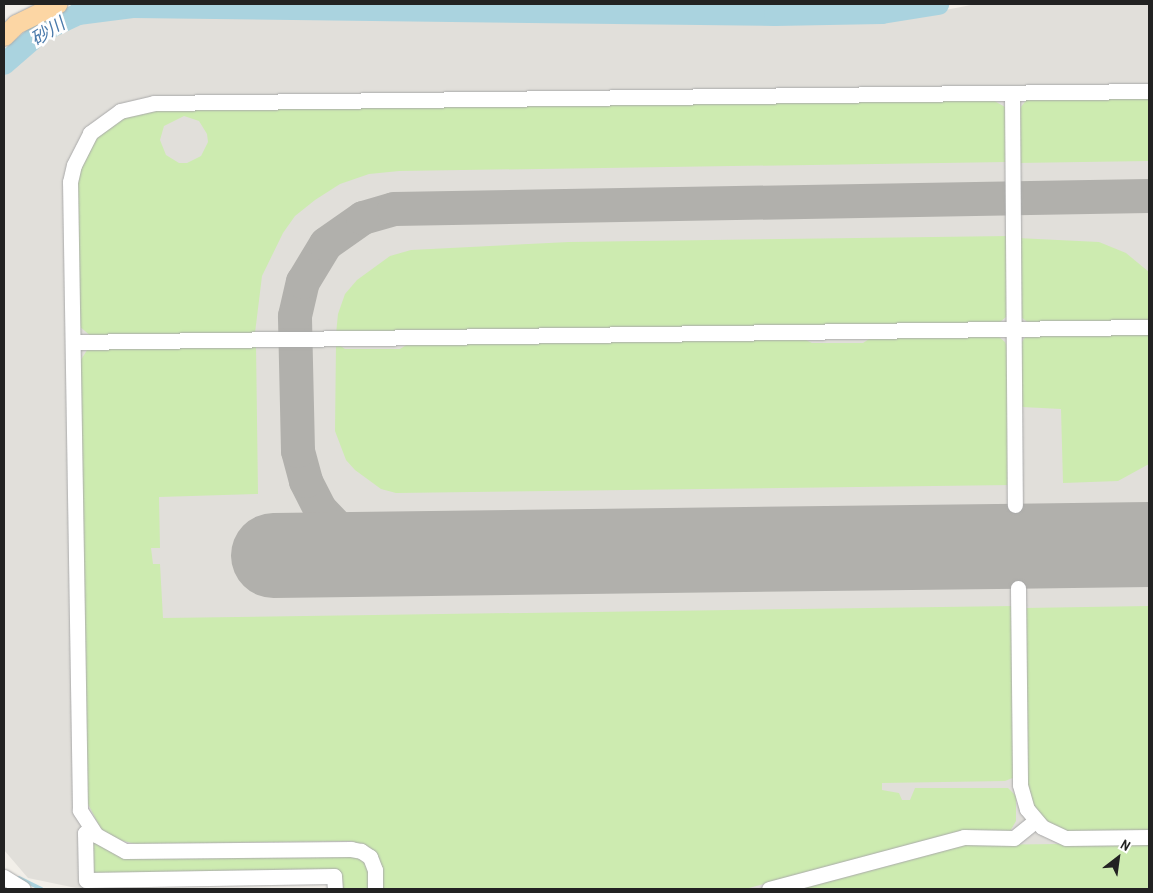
<!DOCTYPE html>
<html>
<head>
<meta charset="utf-8">
<style>
  body { margin:0 }
  #map { position:relative; width:1153px; height:893px; overflow:hidden; background:#f2efe9; font-family:"Archivo Narrow","Noto Sans JP",sans-serif }
  div>[style] { position:absolute }
  .airport>* { inset:0; background:#e1dfda }
  .grass>* { inset:0; background:#cdebb0 }
  .stream>* { height:4px; margin:-2px; padding:0 2px; transform-origin:2px; border-radius:2px; background:#aad3df }
  .river>* { height:22px; margin:-11px; padding:0 11px; transform-origin:11px; border-radius:11px; background:#aad3df }
  .taxiway>* { height:34px; margin:-17px; padding:0 17px; transform-origin:17px; border-radius:17px; background:#b1b0ac }
  .runway>* { height:85px; margin:-42.5px; padding:0 42.5px; transform-origin:42.5px; border-radius:42.5px; background:#b1b0ac }
  .roads { filter:drop-shadow(0 0 1px #a9a9a9) drop-shadow(0 0 1px #a9a9a9) }
  .minor>* { height:15px; margin:-7.5px; padding:0 7.5px; transform-origin:7.5px; border-radius:7.5px; background:#fff }
  .major>* { height:19px; margin:-9.5px; padding:0 9.5px; transform-origin:9.5px; border-radius:9.5px; background:#fcd6a4 }
  span { translate:-50% -50%; white-space:nowrap; text-align:center; line-height:1.15; -webkit-text-stroke:5px #fff; paint-order:stroke }
  .water-label { font-size:18px; color:#4a7aab; font-style:italic }
  .frame { position:absolute; inset:0; border:5px solid #222; pointer-events:none }
  .north { position:absolute; left:1093px; top:833px; width:50px; height:50px; -webkit-text-stroke:4px #fff; paint-order:stroke; rotate:30deg; font-size:14px; font-weight:700; line-height:20px; text-align:center; color:#222 }
  .north::after { content:''; display:block; margin:auto; width:18px; height:22px; background:#222; clip-path:polygon(50% 0,100% 100%,50% 72%,0 100%) }
</style>
</head>
<body>
<div id="map">
  <div class="airport">
    <i style="clip-path:polygon(976px 4px,1149px 4px,1149px 889px,333px 889px,332px 878px,81px 889px,28px 878px,4px 850px,4px 71px,13px 61px,53px 32px,84px 19px,113px 17px,366px 14px,880px 23px)"></i>
  </div>
  <div class="grass">
    <i style="clip-path:polygon(1149px 96px,1149px 161px,1016px 163px,1017px 112px,1028px 98px)"></i>
    <i style="clip-path:polygon(evenodd,991px 99px,1005px 107px,1007px 162px,399px 171px,369px 174px,340px 184px,315px 200px,295px 216px,283px 233px,262px 276px,255px 333px,92px 337px,79px 326px,75px 183px,87px 146px,119px 118px,153px 109px,991px 99px,184px 116px,199px 121px,207px 134px,208px 142px,201px 156px,187px 163px,179px 163px,166px 155px,160px 140px,164px 126px,184px 116px)"></i>
    <i style="clip-path:polygon(1009px 236px,1007px 316px,999px 323px,336px 334px,338px 314px,345px 294px,357px 280px,390px 256px,411px 250px,569px 242px)"></i>
    <i style="clip-path:polygon(1017px 238px,1099px 242px,1126px 253px,1149px 272px,1149px 323px,1030px 324px,1021px 317px)"></i>
    <i style="clip-path:polygon(1149px 331px,1149px 464px,1118px 481px,1063px 483px,1061px 409px,1022px 407px,1019px 347px,1027px 334px)"></i>
    <i style="clip-path:polygon(875px 335px,998px 336px,1005px 342px,1009px 351px,1011px 485px,396px 493px,381px 489px,355px 470px,346px 460px,335px 431px,336px 343px,345px 349px,400px 349px,411px 342px,802px 338px,812px 343px,863px 343px)"></i>
    <i style="clip-path:polygon(256px 344px,258px 494px,159px 497px,160px 548px,151px 548px,153px 564px,160px 564px,163px 618px,1013px 606px,1015px 777px,1005px 781px,882px 783px,882px 790px,899px 793px,902px 800px,910px 800px,915px 788px,1008px 788px,1016px 796px,1016px 821px,1009px 833px,960px 833px,745px 889px,381px 889px,364px 846px,351px 841px,136px 844px,115px 839px,101px 829px,86px 800px,79px 363px,89px 347px)"></i>
    <i style="clip-path:polygon(1149px 606px,1149px 832px,1075px 833px,1059px 829px,1044px 822px,1027px 795px,1024px 608px)"></i>
    <i style="clip-path:polygon(89px 834px,106px 848px,356px 855px,367px 864px,371px 889px,339px 889px,338px 873px,89px 876px)"></i>
    <i style="clip-path:polygon(1149px 843px,1149px 889px,789px 889px,958px 845px)"></i>
  </div>
  <div class="stream">
    <i style="left:220px;top:4px;width:4px;rotate:76deg"></i>
    <i style="left:19px;top:878px;width:25px;rotate:26deg"></i>
  </div>
  <div class="river">
    <i style="left:4px;top:64px;width:50px;rotate:-41deg"></i>
    <i style="left:42px;top:31px;width:40px;rotate:-25deg"></i>
    <i style="left:78px;top:14px;width:55px;rotate:-7.3deg"></i>
    <i style="left:133px;top:7px;width:642px;rotate:0.71deg"></i>
    <i style="left:775px;top:15px;width:107px;rotate:-1.1deg"></i>
    <i style="left:882px;top:13px;width:57px;rotate:-9.1deg"></i>
  </div>
  <div class="taxiway">
    <i style="left:1105px;top:545px;width:46px;rotate:-15.3deg"></i>
    <i style="left:379px;top:553px;width:45px;rotate:-149.5deg"></i>
    <i style="left:340px;top:530px;width:29px;rotate:-134deg"></i>
    <i style="left:320px;top:509px;width:31px;rotate:-117deg"></i>
    <i style="left:306px;top:481px;width:31px;rotate:-105deg"></i>
    <i style="left:298px;top:451px;width:135px;rotate:-91.3deg"></i>
    <i style="left:295px;top:316px;width:35px;rotate:-77deg"></i>
    <i style="left:303px;top:282px;width:44px;rotate:-58.8deg"></i>
    <i style="left:326px;top:244px;width:45px;rotate:-35.1deg"></i>
    <i style="left:363px;top:218px;width:32px;rotate:-16deg"></i>
    <i style="left:394px;top:209px;width:755px;rotate:-0.99deg"></i>
  </div>
  <div class="runway">
    <i style="left:273px;top:555px;width:876px;rotate:-0.72deg"></i>
  </div>
  <div class="roads">
    <div class="minor">
      <i style="left:1012px;top:93px;width:412px;rotate:89.6deg"></i>
      <i style="left:73px;top:342px;width:1076px;rotate:-0.8deg"></i>
      <i style="left:1018px;top:588px;width:197px;rotate:89.4deg"></i>
      <i style="left:1020px;top:785px;width:25px;rotate:74deg"></i>
      <i style="left:1027px;top:809px;width:23px;rotate:50deg"></i>
      <i style="left:1042px;top:827px;width:26px;rotate:25deg"></i>
      <i style="left:1066px;top:838px;width:83px;rotate:-0.7deg"></i>
      <i style="left:90px;top:828px;width:7px;rotate:135deg"></i>
      <i style="left:85px;top:833px;width:47px;rotate:88.8deg"></i>
      <i style="left:86px;top:880px;width:248px;rotate:-0.9deg"></i>
      <i style="left:334px;top:876px;width:13px;rotate:86deg"></i>
      <i style="left:4px;top:877px;width:22px;rotate:32deg"></i>
      <i style="left:375px;top:889px;width:19px;rotate:-90deg"></i>
      <i style="left:375px;top:870px;width:14px;rotate:-111deg"></i>
      <i style="left:370px;top:857px;width:11px;rotate:-146deg"></i>
      <i style="left:361px;top:851px;width:10px;rotate:-169deg"></i>
      <i style="left:351px;top:849px;width:226px;rotate:179.5deg"></i>
      <i style="left:125px;top:851px;width:33px;rotate:-151deg"></i>
      <i style="left:96px;top:835px;width:30px;rotate:-123deg"></i>
      <i style="left:80px;top:810px;width:628px;rotate:-90.91deg"></i>
      <i style="left:70px;top:182px;width:17px;rotate:-77deg"></i>
      <i style="left:74px;top:165px;width:36px;rotate:-63deg"></i>
      <i style="left:90px;top:133px;width:37px;rotate:-36deg"></i>
      <i style="left:120px;top:111px;width:35px;rotate:-13deg"></i>
      <i style="left:154px;top:103px;width:995px;rotate:-0.69deg"></i>
      <i style="left:769px;top:889px;width:202px;rotate:-14.9deg"></i>
      <i style="left:964px;top:837px;width:50px;rotate:1.1deg"></i>
      <i style="left:1014px;top:838px;width:27px;rotate:-39deg"></i>
    </div>
    <div class="major">
      <i style="left:4px;top:36px;width:17px;rotate:-45deg"></i>
      <i style="left:16px;top:24px;width:46px;rotate:-26deg"></i>
    </div>
  </div>
  <div class="water-label">
    <span style="left:48px;top:32px;rotate:-32deg">砂川</span>
  </div>
  <div class="frame"></div>
  <div class="north">N</div>
</div>
</body>
</html>
